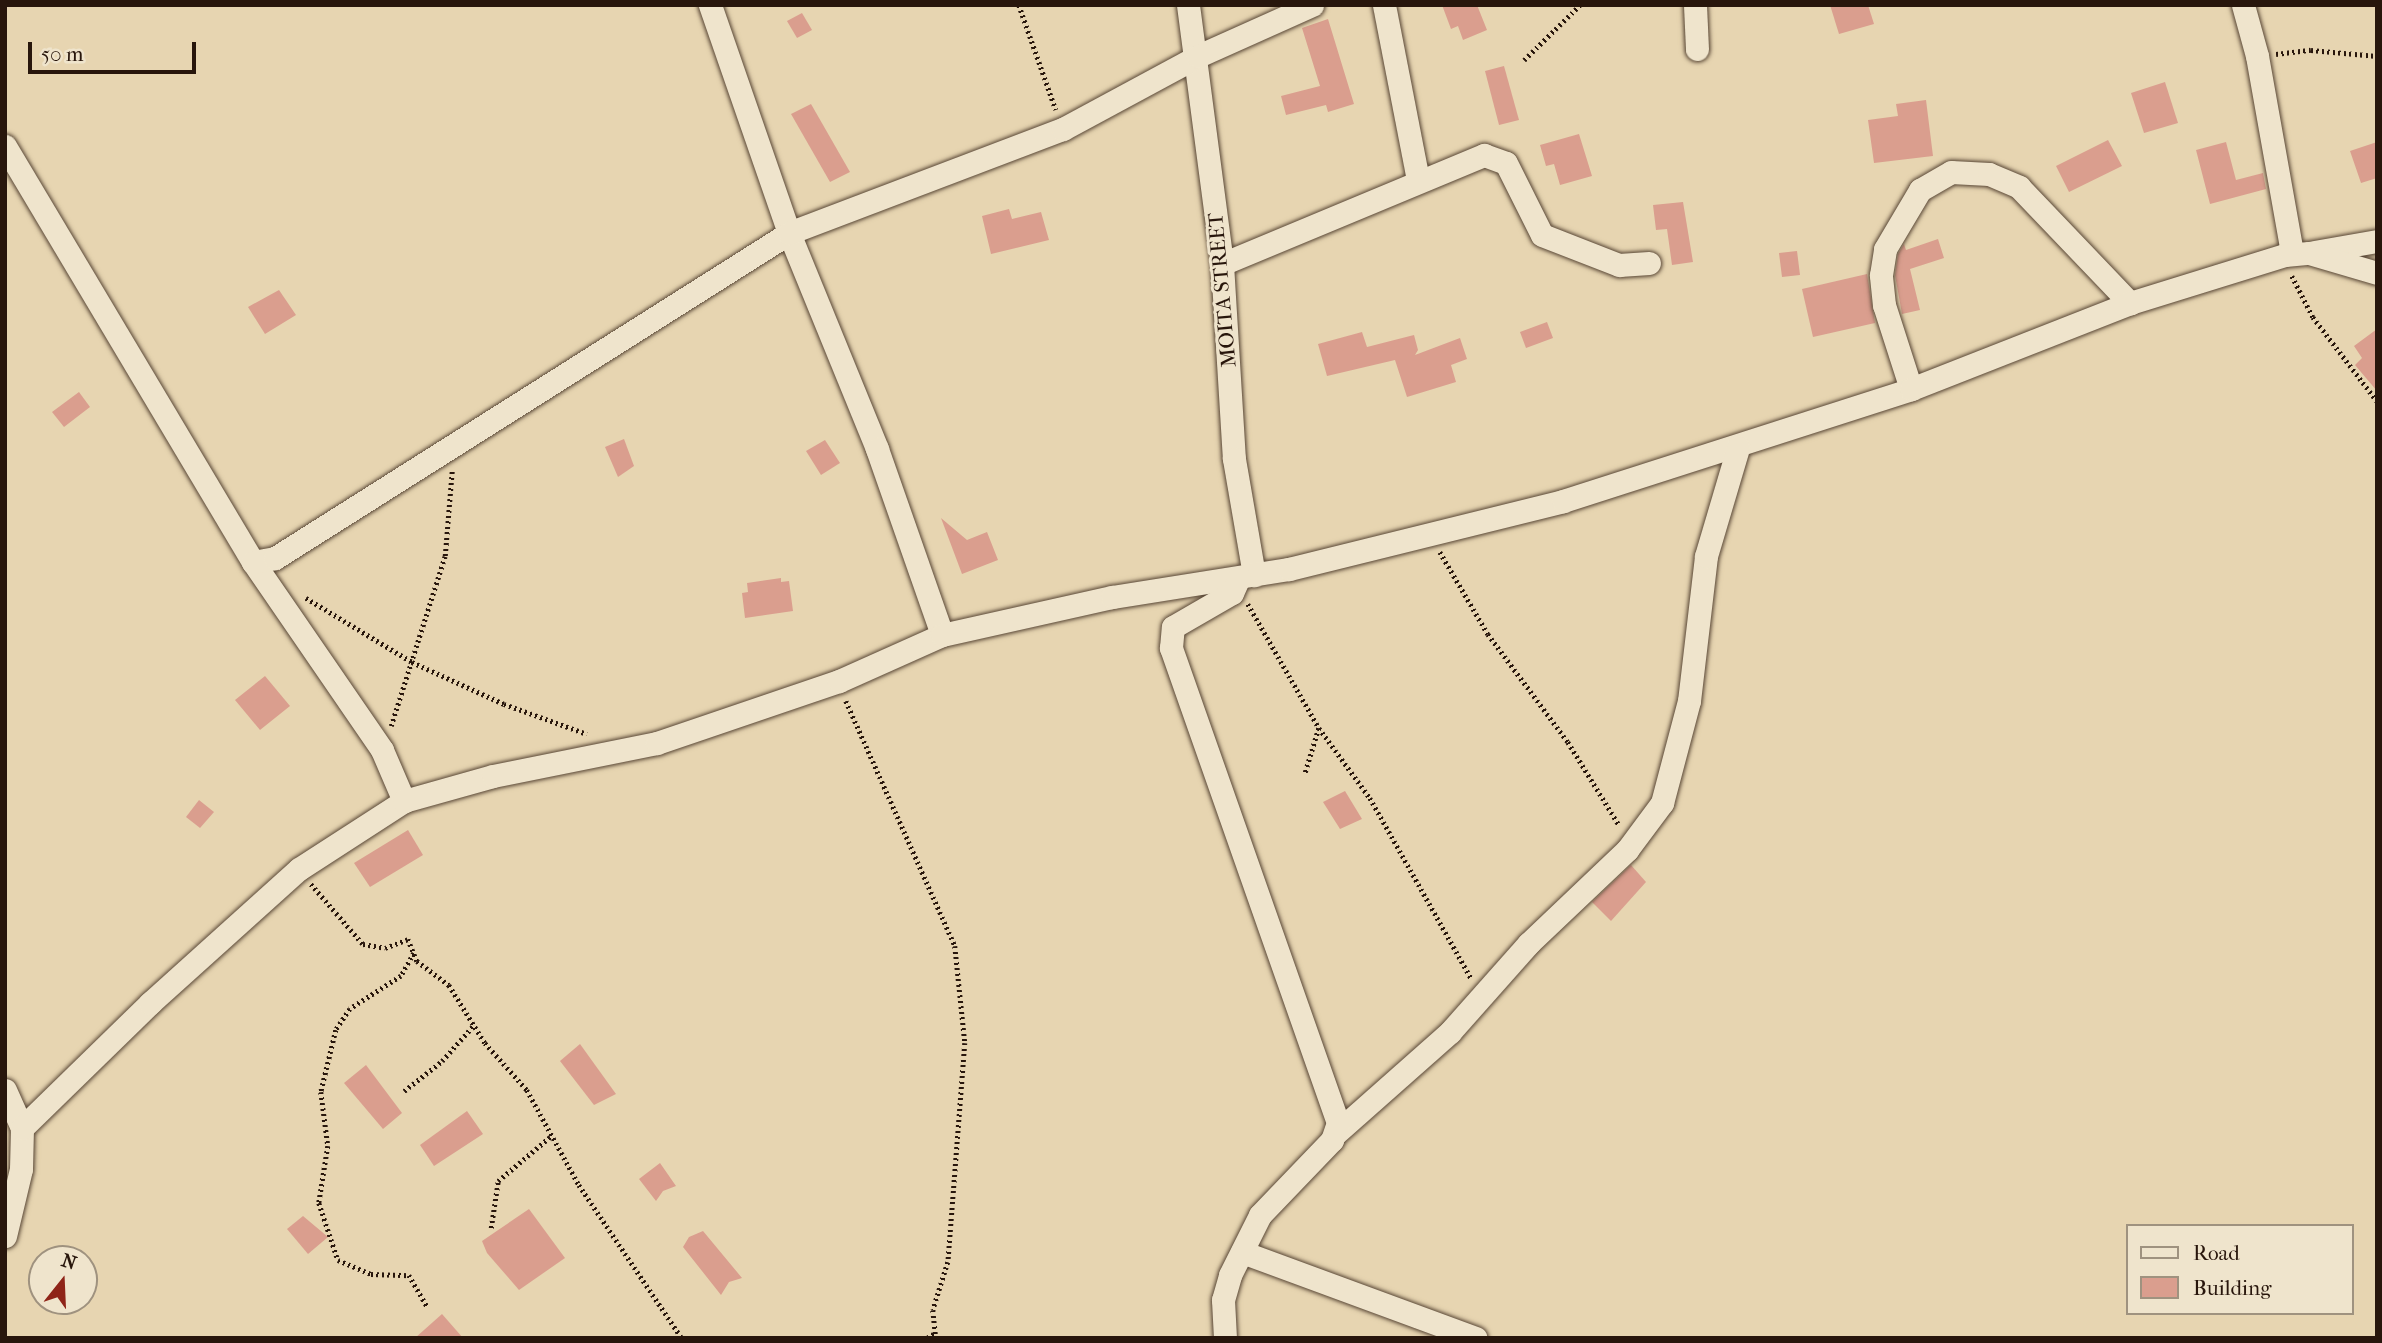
<!DOCTYPE html>
<html>
<head>
<meta charset="utf-8">
<style>
  body { margin:0 }
  #map { position:relative; width:2382px; height:1343px; overflow:hidden; background:#e7d5b1; font-family:"IM FELL French Canon",serif }
  div>[style] { position:absolute }
  .building>* { inset:0; background:#da9e8e }
  .path>* { height:4.5px; margin-top:-2.25px; transform-origin:0; background:repeating-linear-gradient(90deg,#28160c 0 2px,transparent 0 5.5px) }
  .roads { filter:drop-shadow(0 0 2px #584635) drop-shadow(0 0 2px #584635) }
  .street>* { height:23px; margin:-11.5px; padding:0 11.5px; transform-origin:11.5px; border-radius:11.5px; background:#efe4cc }
  span { translate:-50% -50%; white-space:nowrap; text-align:center; line-height:1.15; -webkit-text-stroke:6px #efe4cc; paint-order:stroke }
  .street-label { font-size:21px; color:#28160c }
  .frame { position:absolute; inset:0; border:7px solid #28160c; pointer-events:none }
  .legend { position:absolute; left:2126px; top:1224px; width:228px; height:91px; box-sizing:border-box; background:#efe4cc; border:2px solid #9f927f; margin:0; padding:9px 12px; list-style:none; font-size:21px; color:#28160c }
  .legend li { display:flex; align-items:center; gap:14px; height:35px }
  .legend b { width:35px; border:2px solid #9f927f }
  .north { position:absolute; left:28px; top:1245px; width:70px; height:70px; box-sizing:border-box; background:#efe4cc; border:2px solid #9f927f; border-radius:50%; rotate:18deg; font-size:19px; font-weight:700; line-height:28px; text-align:center; color:#28160c }
  .north::after { content:''; display:block; margin:auto; width:24px; height:32px; background:#8f2418; clip-path:polygon(50% 0,100% 100%,50% 72%,0 100%) }
  .scale { position:absolute; left:28px; top:42px; width:168px; height:32px; box-sizing:border-box; border:4px solid #28160c; border-top:0; padding-left:9px; font-size:21px; line-height:24px; white-space:nowrap; color:#28160c; -webkit-text-stroke:5px #efe4cc; paint-order:stroke }
</style>
</head>
<body>
<div id="map">
  <div class="building">
    <i style="clip-path:polygon(1442px 5px,1477px 5px,1487px 30px,1463px 40px,1458px 26px,1451px 29px)"></i>
    <i style="clip-path:polygon(1830px 5px,1868px 5px,1874px 24px,1839px 34px)"></i>
    <i style="clip-path:polygon(802px 13px,812px 30px,797px 38px,787px 21px)"></i>
    <i style="clip-path:polygon(1328px 19px,1354px 104px,1328px 112px,1326px 105px,1286px 115px,1281px 96px,1320px 86px,1302px 28px)"></i>
    <i style="clip-path:polygon(1504px 66px,1519px 120px,1499px 125px,1485px 71px)"></i>
    <i style="clip-path:polygon(2165px 82px,2178px 123px,2144px 133px,2131px 93px)"></i>
    <i style="clip-path:polygon(1926px 100px,1933px 156px,1874px 163px,1868px 120px,1898px 116px,1896px 104px)"></i>
    <i style="clip-path:polygon(811px 104px,850px 172px,830px 182px,791px 114px)"></i>
    <i style="clip-path:polygon(1579px 134px,1592px 176px,1560px 185px,1554px 164px,1546px 166px,1540px 145px)"></i>
    <i style="clip-path:polygon(2108px 140px,2122px 166px,2069px 192px,2056px 166px)"></i>
    <i style="clip-path:polygon(2226px 142px,2236px 180px,2263px 173px,2266px 189px,2210px 204px,2196px 150px)"></i>
    <i style="clip-path:polygon(2377px 142px,2377px 178px,2361px 183px,2350px 151px)"></i>
    <i style="clip-path:polygon(1683px 202px,1693px 262px,1672px 265px,1667px 229px,1656px 230px,1653px 205px)"></i>
    <i style="clip-path:polygon(1009px 209px,1012px 219px,1041px 212px,1049px 240px,991px 254px,982px 216px)"></i>
    <i style="clip-path:polygon(1938px 239px,1944px 258px,1910px 269px,1920px 310px,1902px 314px,1895px 275px,1898px 254px,1904px 244px,1906px 250px)"></i>
    <i style="clip-path:polygon(1797px 251px,1800px 275px,1782px 277px,1779px 253px)"></i>
    <i style="clip-path:polygon(1867px 274px,1875px 323px,1813px 337px,1802px 289px)"></i>
    <i style="clip-path:polygon(279px 290px,296px 315px,265px 334px,248px 307px)"></i>
    <i style="clip-path:polygon(1547px 322px,1553px 338px,1526px 348px,1520px 332px)"></i>
    <i style="clip-path:polygon(2377px 329px,2377px 391px,2355px 365px,2362px 358px,2354px 346px)"></i>
    <i style="clip-path:polygon(1362px 332px,1367px 347px,1414px 335px,1418px 350px,1415px 355px,1460px 338px,1467px 359px,1451px 365px,1456px 382px,1407px 397px,1395px 360px,1327px 376px,1318px 344px)"></i>
    <i style="clip-path:polygon(79px 392px,90px 407px,64px 427px,52px 412px)"></i>
    <i style="clip-path:polygon(624px 439px,634px 466px,618px 477px,605px 447px)"></i>
    <i style="clip-path:polygon(825px 440px,840px 463px,821px 475px,806px 451px)"></i>
    <i style="clip-path:polygon(941px 518px,967px 540px,987px 532px,998px 560px,962px 574px)"></i>
    <i style="clip-path:polygon(781px 578px,781px 582px,789px 581px,793px 611px,745px 618px,742px 593px,748px 592px,747px 583px)"></i>
    <i style="clip-path:polygon(265px 676px,290px 706px,260px 730px,235px 700px)"></i>
    <i style="clip-path:polygon(1345px 791px,1362px 819px,1340px 829px,1323px 802px)"></i>
    <i style="clip-path:polygon(199px 800px,214px 812px,200px 828px,186px 817px)"></i>
    <i style="clip-path:polygon(408px 830px,423px 855px,370px 887px,354px 863px)"></i>
    <i style="clip-path:polygon(1631px 865px,1646px 882px,1611px 921px,1592px 902px)"></i>
    <i style="clip-path:polygon(580px 1044px,616px 1094px,594px 1105px,560px 1061px)"></i>
    <i style="clip-path:polygon(366px 1065px,402px 1113px,383px 1129px,344px 1083px)"></i>
    <i style="clip-path:polygon(467px 1111px,483px 1134px,434px 1166px,420px 1145px)"></i>
    <i style="clip-path:polygon(660px 1163px,676px 1186px,663px 1191px,656px 1201px,639px 1179px)"></i>
    <i style="clip-path:polygon(529px 1209px,565px 1258px,519px 1290px,487px 1253px,482px 1241px)"></i>
    <i style="clip-path:polygon(303px 1216px,328px 1237px,308px 1254px,287px 1229px)"></i>
    <i style="clip-path:polygon(703px 1231px,742px 1278px,729px 1282px,721px 1295px,683px 1247px,689px 1237px)"></i>
    <i style="clip-path:polygon(442px 1314px,463px 1338px,415px 1338px)"></i>
  </div>
  <div class="path">
    <i style="left:1019px;top:5px;width:111px;rotate:70.6deg"></i>
    <i style="left:2276px;top:54px;width:35px;rotate:-7deg"></i>
    <i style="left:2311px;top:50px;width:66px;rotate:5.2deg"></i>
    <i style="left:1524px;top:60px;width:78px;rotate:-44.5deg"></i>
    <i style="left:2292px;top:276px;width:46px;rotate:62.9deg"></i>
    <i style="left:2313px;top:317px;width:106px;rotate:52.7deg"></i>
    <i style="left:1440px;top:552px;width:95px;rotate:59.7deg"></i>
    <i style="left:1488px;top:634px;width:134px;rotate:53.5deg"></i>
    <i style="left:1568px;top:742px;width:97px;rotate:58.4deg"></i>
    <i style="left:306px;top:598px;width:124px;rotate:31.1deg"></i>
    <i style="left:412px;top:662px;width:101px;rotate:24.5deg"></i>
    <i style="left:504px;top:704px;width:88px;rotate:19.9deg"></i>
    <i style="left:1248px;top:604px;width:143px;rotate:60.2deg"></i>
    <i style="left:1319px;top:728px;width:48px;rotate:106.9deg"></i>
    <i style="left:846px;top:701px;width:268px;rotate:66deg"></i>
    <i style="left:955px;top:946px;width:98px;rotate:84.1deg"></i>
    <i style="left:965px;top:1043px;width:220px;rotate:94.4deg"></i>
    <i style="left:948px;top:1262px;width:50px;rotate:107.4deg"></i>
    <i style="left:933px;top:1310px;width:28px;rotate:84deg"></i>
    <i style="left:391px;top:726px;width:178px;rotate:-72.4deg"></i>
    <i style="left:445px;top:556px;width:85px;rotate:-85.3deg"></i>
    <i style="left:1319px;top:728px;width:87px;rotate:53.9deg"></i>
    <i style="left:1370px;top:798px;width:206px;rotate:60.7deg"></i>
    <i style="left:311px;top:884px;width:79px;rotate:49.1deg"></i>
    <i style="left:363px;top:944px;width:22px;rotate:10deg"></i>
    <i style="left:385px;top:948px;width:25px;rotate:-21deg"></i>
    <i style="left:408px;top:939px;width:24px;rotate:68deg"></i>
    <i style="left:417px;top:961px;width:40px;rotate:37deg"></i>
    <i style="left:449px;top:985px;width:68px;rotate:58.2deg"></i>
    <i style="left:485px;top:1043px;width:63px;rotate:48.2deg"></i>
    <i style="left:527px;top:1090px;width:108px;rotate:61.3deg"></i>
    <i style="left:579px;top:1185px;width:184px;rotate:56.1deg"></i>
    <i style="left:414px;top:953px;width:26px;rotate:119deg"></i>
    <i style="left:401px;top:976px;width:61px;rotate:147.1deg"></i>
    <i style="left:350px;top:1009px;width:25px;rotate:124deg"></i>
    <i style="left:336px;top:1030px;width:64px;rotate:103.6deg"></i>
    <i style="left:321px;top:1092px;width:54px;rotate:82.6deg"></i>
    <i style="left:328px;top:1146px;width:58px;rotate:99deg"></i>
    <i style="left:319px;top:1203px;width:60px;rotate:71.6deg"></i>
    <i style="left:338px;top:1260px;width:36px;rotate:23deg"></i>
    <i style="left:371px;top:1274px;width:38px;rotate:2deg"></i>
    <i style="left:409px;top:1275px;width:38px;rotate:60deg"></i>
    <i style="left:404px;top:1091px;width:48px;rotate:-38.3deg"></i>
    <i style="left:442px;top:1061px;width:48px;rotate:-48.4deg"></i>
    <i style="left:491px;top:1228px;width:48px;rotate:-81.5deg"></i>
    <i style="left:498px;top:1181px;width:70px;rotate:-40.3deg"></i>
    <i style="left:927px;top:1338px;width:9px;rotate:-32deg"></i>
  </div>
  <div class="roads">
    <div class="street">
      <i style="left:710px;top:5px;width:241px;rotate:70.9deg"></i>
      <i style="left:789px;top:233px;width:233px;rotate:67.8deg"></i>
      <i style="left:877px;top:449px;width:197px;rotate:70.7deg"></i>
      <i style="left:1188px;top:5px;width:261px;rotate:82.5deg"></i>
      <i style="left:1222px;top:264px;width:195px;rotate:86.5deg"></i>
      <i style="left:1234px;top:459px;width:118px;rotate:80.2deg"></i>
      <i style="left:1384px;top:5px;width:178px;rotate:79deg"></i>
      <i style="left:1695px;top:5px;width:44px;rotate:87.4deg"></i>
      <i style="left:2243px;top:5px;width:53px;rotate:74.6deg"></i>
      <i style="left:2257px;top:56px;width:200px;rotate:79.9deg"></i>
      <i style="left:5px;top:146px;width:484px;rotate:59.2deg"></i>
      <i style="left:253px;top:562px;width:228px;rotate:55.5deg"></i>
      <i style="left:382px;top:750px;width:56px;rotate:66.7deg"></i>
      <i style="left:2314px;top:252px;width:64px;rotate:-9.9deg"></i>
      <i style="left:1222px;top:264px;width:284px;rotate:-22.6deg"></i>
      <i style="left:1484px;top:155px;width:23px;rotate:20deg"></i>
      <i style="left:1506px;top:163px;width:80px;rotate:63.4deg"></i>
      <i style="left:1542px;top:235px;width:83px;rotate:21.3deg"></i>
      <i style="left:1619px;top:265px;width:30px;rotate:-4deg"></i>
      <i style="left:1911px;top:389px;width:88px;rotate:-107.8deg"></i>
      <i style="left:1884px;top:305px;width:30px;rotate:-96deg"></i>
      <i style="left:1881px;top:275px;width:26px;rotate:-81deg"></i>
      <i style="left:1885px;top:249px;width:69px;rotate:-59.3deg"></i>
      <i style="left:1920px;top:190px;width:36px;rotate:-30deg"></i>
      <i style="left:1951px;top:172px;width:38px;rotate:3deg"></i>
      <i style="left:1989px;top:174px;width:33px;rotate:23deg"></i>
      <i style="left:2019px;top:187px;width:161px;rotate:46.3deg"></i>
      <i style="left:253px;top:562px;width:22px;rotate:-10deg"></i>
      <i style="left:275px;top:558px;width:608px;rotate:-32.3deg"></i>
      <i style="left:789px;top:233px;width:293px;rotate:-20.8deg"></i>
      <i style="left:1063px;top:129px;width:153px;rotate:-28.4deg"></i>
      <i style="left:1198px;top:56px;width:125px;rotate:-24.1deg"></i>
      <i style="left:5px;top:1090px;width:42px;rotate:65.9deg"></i>
      <i style="left:22px;top:1128px;width:41px;rotate:91.4deg"></i>
      <i style="left:21px;top:1169px;width:69px;rotate:103.4deg"></i>
      <i style="left:22px;top:1128px;width:179px;rotate:-44.3deg"></i>
      <i style="left:150px;top:1003px;width:200px;rotate:-42deg"></i>
      <i style="left:299px;top:869px;width:125px;rotate:-32.9deg"></i>
      <i style="left:404px;top:801px;width:92px;rotate:-15.7deg"></i>
      <i style="left:493px;top:776px;width:167px;rotate:-11.4deg"></i>
      <i style="left:657px;top:743px;width:192px;rotate:-18.8deg"></i>
      <i style="left:839px;top:681px;width:113px;rotate:-24.1deg"></i>
      <i style="left:942px;top:635px;width:174px;rotate:-12.6deg"></i>
      <i style="left:1112px;top:597px;width:179px;rotate:-9deg"></i>
      <i style="left:1289px;top:569px;width:282px;rotate:-13.9deg"></i>
      <i style="left:1563px;top:501px;width:366px;rotate:-17.8deg"></i>
      <i style="left:1911px;top:389px;width:235px;rotate:-21.4deg"></i>
      <i style="left:2130px;top:303px;width:162px;rotate:-17.2deg"></i>
      <i style="left:2285px;top:255px;width:24px;rotate:-5deg"></i>
      <i style="left:2309px;top:253px;width:71px;rotate:16.4deg"></i>
      <i style="left:1336px;top:1133px;width:152px;rotate:-41.5deg"></i>
      <i style="left:1450px;top:1032px;width:118px;rotate:-48.4deg"></i>
      <i style="left:1528px;top:944px;width:137px;rotate:-43.5deg"></i>
      <i style="left:1627px;top:850px;width:59px;rotate:-53.3deg"></i>
      <i style="left:1662px;top:803px;width:106px;rotate:-75.2deg"></i>
      <i style="left:1689px;top:701px;width:146px;rotate:-83.3deg"></i>
      <i style="left:1706px;top:556px;width:113px;rotate:-73.5deg"></i>
      <i style="left:1242px;top:1252px;width:249px;rotate:20.2deg"></i>
      <i style="left:1225px;top:1338px;width:38px;rotate:-93deg"></i>
      <i style="left:1223px;top:1300px;width:26px;rotate:-74deg"></i>
      <i style="left:1230px;top:1275px;width:67px;rotate:-63.4deg"></i>
      <i style="left:1260px;top:1215px;width:104px;rotate:-46.2deg"></i>
      <i style="left:1332px;top:1140px;width:18px;rotate:-71deg"></i>
      <i style="left:1338px;top:1123px;width:504px;rotate:-109.37deg"></i>
      <i style="left:1171px;top:648px;width:21px;rotate:-85deg"></i>
      <i style="left:1173px;top:627px;width:68px;rotate:-30deg"></i>
      <i style="left:1232px;top:593px;width:17px;rotate:-66deg"></i>
    </div>
  </div>
  <div class="street-label">
    <span style="left:1222px;top:290px;rotate:-95deg">MOITA STREET</span>
  </div>
  <div class="frame"></div>
  <ul class="legend">
  <li><b style="height:9px;background:#efe4cc"></b>Road</li>
  <li><b style="height:19px;background:#da9e8e"></b>Building</li>
  </ul>
  <div class="north">N</div>
  <div class="scale">50 m</div>
</div>
</body>
</html>
